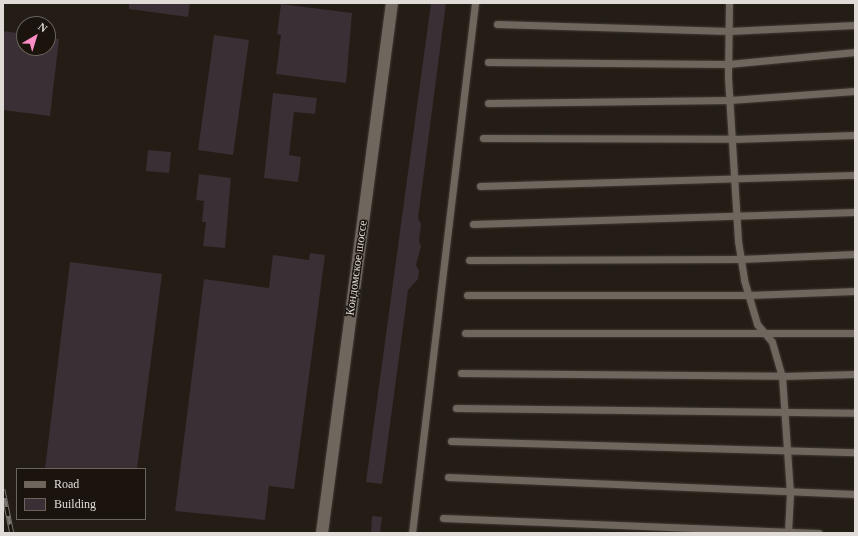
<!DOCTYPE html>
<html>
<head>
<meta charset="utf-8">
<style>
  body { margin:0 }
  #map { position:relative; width:858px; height:536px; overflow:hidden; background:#241d16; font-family:Georgia,serif }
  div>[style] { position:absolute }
  .building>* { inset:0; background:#392f34 }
  .roads { filter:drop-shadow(0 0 1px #403a36) drop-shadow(0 0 1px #403a36) }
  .service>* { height:7px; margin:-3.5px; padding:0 3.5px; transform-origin:3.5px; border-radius:3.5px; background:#6f665e }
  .tertiary>* { height:12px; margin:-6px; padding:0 6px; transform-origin:6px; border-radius:6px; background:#6f665e }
  .rail>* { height:4.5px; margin-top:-2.25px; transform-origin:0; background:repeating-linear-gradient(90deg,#1a140d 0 9px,#7b756f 0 18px); box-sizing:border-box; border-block:1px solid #7b756f }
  span { translate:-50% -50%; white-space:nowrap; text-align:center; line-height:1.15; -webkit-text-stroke:3px #1a140d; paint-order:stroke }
  .street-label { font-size:12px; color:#e0dbd6 }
  .frame { position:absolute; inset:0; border:4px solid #e0dbd6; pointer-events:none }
  .legend { position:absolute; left:16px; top:468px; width:130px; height:52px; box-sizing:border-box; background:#1a140d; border:1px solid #69645d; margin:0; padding:5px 7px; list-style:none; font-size:12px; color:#e0dbd6 }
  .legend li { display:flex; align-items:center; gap:8px; height:20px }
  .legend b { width:20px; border:1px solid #69645d }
  .north { position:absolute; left:16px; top:16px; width:40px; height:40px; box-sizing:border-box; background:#1a140d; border:1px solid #69645d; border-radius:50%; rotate:38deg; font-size:11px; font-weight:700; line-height:16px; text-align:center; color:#e0dbd6 }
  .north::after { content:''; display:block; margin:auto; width:14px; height:18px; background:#fb8fc5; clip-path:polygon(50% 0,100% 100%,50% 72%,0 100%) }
</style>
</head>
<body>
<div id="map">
  <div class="building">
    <i style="clip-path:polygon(129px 3px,190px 3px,188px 17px,129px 9px)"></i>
    <i style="clip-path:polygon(431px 3px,446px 3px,418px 218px,421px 224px,419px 241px,421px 246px,416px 265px,419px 271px,418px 279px,408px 290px,382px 484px,366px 482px)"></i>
    <i style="clip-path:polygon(281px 4px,352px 13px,346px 83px,276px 74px,281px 35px,277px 34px)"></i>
    <i style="clip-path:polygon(3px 31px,24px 34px,24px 48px,48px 48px,48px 37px,59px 39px,50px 116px,3px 110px)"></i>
    <i style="clip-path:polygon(214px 35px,249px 40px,233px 155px,198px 150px)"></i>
    <i style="clip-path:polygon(273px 93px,317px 98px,315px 114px,294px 112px,289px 155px,301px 157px,298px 182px,264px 178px)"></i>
    <i style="clip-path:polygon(148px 150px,171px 152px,169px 173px,146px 171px)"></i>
    <i style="clip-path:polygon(199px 174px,231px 178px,225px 248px,203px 246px,206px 222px,202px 222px,204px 201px,196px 200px)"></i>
    <i style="clip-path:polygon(310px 253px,325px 255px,294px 489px,269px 486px,265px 520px,175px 511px,204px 279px,269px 288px,273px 255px,309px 260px)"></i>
    <i style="clip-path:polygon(70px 262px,162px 274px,137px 469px,45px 469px)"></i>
    <i style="clip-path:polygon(372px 516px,382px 517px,380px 533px,371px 533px)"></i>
  </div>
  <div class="roads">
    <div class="service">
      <i style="left:729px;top:3px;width:74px;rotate:90.8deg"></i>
      <i style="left:728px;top:77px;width:164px;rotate:86.5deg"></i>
      <i style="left:738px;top:241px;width:39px;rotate:81deg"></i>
      <i style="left:744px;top:280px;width:46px;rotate:73.5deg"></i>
      <i style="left:757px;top:324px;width:23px;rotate:50deg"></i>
      <i style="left:772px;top:342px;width:35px;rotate:74deg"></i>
      <i style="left:782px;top:376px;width:117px;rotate:86.1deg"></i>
      <i style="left:790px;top:493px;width:40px;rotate:92.9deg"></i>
      <i style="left:497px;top:24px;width:232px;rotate:1.7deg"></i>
      <i style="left:729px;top:31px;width:126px;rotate:-2.7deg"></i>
      <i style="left:488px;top:62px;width:240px;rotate:0.5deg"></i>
      <i style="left:728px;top:64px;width:128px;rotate:-5.4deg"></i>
      <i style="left:488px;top:103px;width:242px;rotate:-0.7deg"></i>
      <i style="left:730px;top:100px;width:125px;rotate:-4.1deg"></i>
      <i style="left:483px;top:138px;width:250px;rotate:0.2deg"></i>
      <i style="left:733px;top:139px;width:122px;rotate:-1.9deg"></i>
      <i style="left:480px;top:186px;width:375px;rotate:-1.7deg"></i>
      <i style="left:473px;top:224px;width:382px;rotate:-1.8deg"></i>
      <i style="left:469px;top:260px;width:272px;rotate:-0.2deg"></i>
      <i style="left:741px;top:259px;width:114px;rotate:-2.5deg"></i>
      <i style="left:467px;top:295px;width:282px"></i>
      <i style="left:749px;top:295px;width:106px;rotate:-2.2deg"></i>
      <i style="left:465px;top:333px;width:390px"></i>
      <i style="left:461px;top:373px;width:321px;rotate:0.5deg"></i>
      <i style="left:782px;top:376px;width:73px;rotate:-1.6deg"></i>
      <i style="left:456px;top:408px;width:399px;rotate:0.7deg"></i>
      <i style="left:451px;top:441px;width:404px;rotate:1.6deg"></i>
      <i style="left:448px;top:477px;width:407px;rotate:2.4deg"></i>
      <i style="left:443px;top:518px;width:376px;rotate:2.3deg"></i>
      <i style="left:412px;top:533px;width:534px;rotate:-83.22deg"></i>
    </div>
    <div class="tertiary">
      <i style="left:322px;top:533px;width:535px;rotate:-82.48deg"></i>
    </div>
  </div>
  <div class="rail">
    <i style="left:3px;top:489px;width:45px;rotate:78.4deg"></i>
  </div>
  <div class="street-label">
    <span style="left:357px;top:268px;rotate:-82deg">Кондомское шоссе</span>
  </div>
  <div class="frame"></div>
  <ul class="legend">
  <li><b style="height:5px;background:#6f665e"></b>Road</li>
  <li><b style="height:11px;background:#392f34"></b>Building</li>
  </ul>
  <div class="north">N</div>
</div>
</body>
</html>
